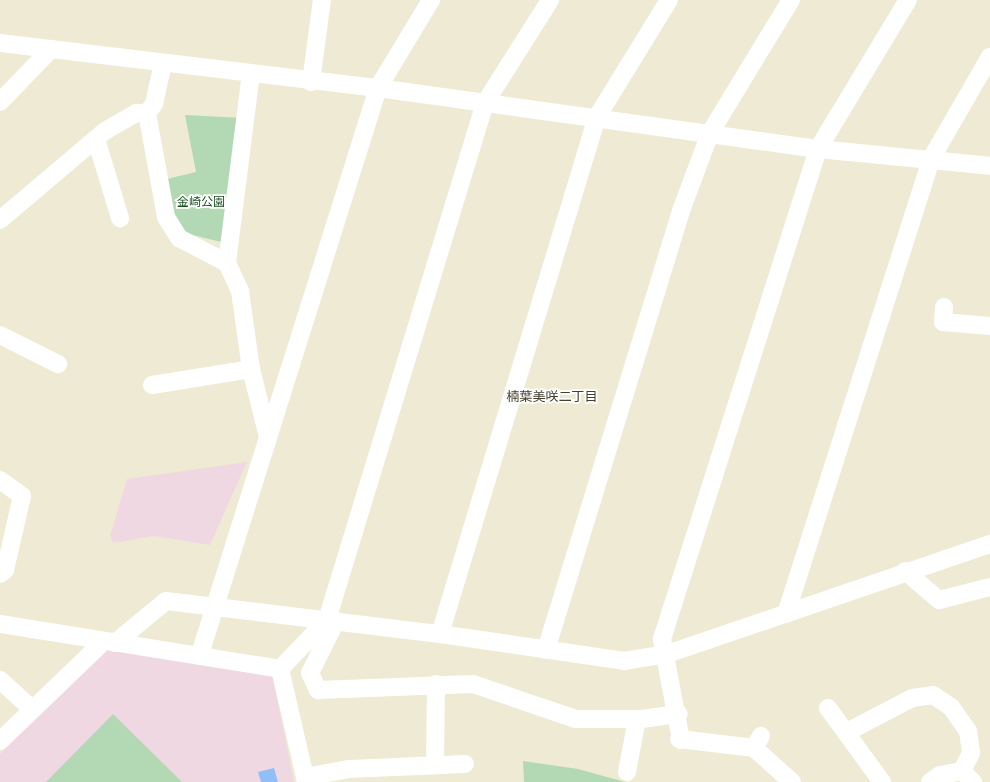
<!DOCTYPE html>
<html>
<head>
<meta charset="utf-8">
<style>
  body { margin:0 }
  #map { position:relative; width:990px; height:782px; overflow:hidden; background:#efead3; font-family:Montserrat,"Noto Sans JP",sans-serif }
  div>[style] { position:absolute }
  .education>* { inset:0; background:#f0d8e3 }
  .green>* { inset:0; background:#b2d9b3 }
  .water>* { inset:0; background:#90bef6 }
  .minor>* { height:18px; margin:-9px; padding:0 9px; transform-origin:9px; border-radius:9px; background:#fff }
  span { translate:-50% -50%; white-space:nowrap; text-align:center; line-height:1.15; -webkit-text-stroke:3.5px #fff; paint-order:stroke }
  .park-label { font-size:12px; color:#185120 }
  .neighbourhood-label { font-size:13px; color:#44402d }
</style>
</head>
<body>
<div id="map">
  <div class="education">
    <i style="clip-path:polygon(247px 462px,210px 545px,154px 536px,113px 543px,110px 536px,127px 479px)"></i>
    <i style="clip-path:polygon(112px 648px,265px 670px,273px 678px,294px 782px,0 782px,0 754px,89px 664px,115px 684px,90px 664px,99px 652px)"></i>
  </div>
  <div class="green">
    <i style="clip-path:polygon(185px 115px,243px 118px,225px 243px,185px 233px,172px 214px,167px 179px,196px 172px)"></i>
    <i style="clip-path:polygon(113px 714px,182px 782px,46px 782px)"></i>
    <i style="clip-path:polygon(523px 761px,578px 769px,625px 782px,524px 782px)"></i>
  </div>
  <div class="water">
    <i style="clip-path:polygon(274px 768px,278px 782px,261px 782px,258px 772px)"></i>
  </div>
  <div class="minor">
    <i style="left:0;top:43px;width:381px;rotate:6.8deg"></i>
    <i style="left:378px;top:88px;width:444px;rotate:7.9deg"></i>
    <i style="left:818px;top:149px;width:173px;rotate:5.6deg"></i>
    <i style="left:311px;top:82px;width:83px;rotate:-82.4deg"></i>
    <i style="left:0;top:102px;width:74px;rotate:-46.1deg"></i>
    <i style="left:147px;top:113px;width:106px;rotate:79.6deg"></i>
    <i style="left:166px;top:217px;width:25px;rotate:58deg"></i>
    <i style="left:179px;top:238px;width:54px;rotate:27.5deg"></i>
    <i style="left:227px;top:263px;width:31px;rotate:65deg"></i>
    <i style="left:240px;top:291px;width:79px;rotate:82deg"></i>
    <i style="left:251px;top:369px;width:70px;rotate:76deg"></i>
    <i style="left:96px;top:139px;width:83px;rotate:73.1deg"></i>
    <i style="left:0;top:220px;width:138px;rotate:-40.3deg"></i>
    <i style="left:105px;top:131px;width:36px;rotate:-30deg"></i>
    <i style="left:136px;top:113px;width:11px"></i>
    <i style="left:147px;top:113px;width:11px;rotate:-52deg"></i>
    <i style="left:154px;top:104px;width:42px;rotate:-77.6deg"></i>
    <i style="left:227px;top:263px;width:191px;rotate:-82.8deg"></i>
    <i style="left:944px;top:307px;width:15px;rotate:94deg"></i>
    <i style="left:943px;top:322px;width:47px;rotate:4.9deg"></i>
    <i style="left:0;top:335px;width:65px;rotate:26.6deg"></i>
    <i style="left:152px;top:385px;width:100px;rotate:-9.2deg"></i>
    <i style="left:0;top:480px;width:27px;rotate:36deg"></i>
    <i style="left:22px;top:496px;width:76px;rotate:102.9deg"></i>
    <i style="left:5px;top:570px;width:6px;rotate:141deg"></i>
    <i style="left:905px;top:571px;width:45px;rotate:40.5deg"></i>
    <i style="left:939px;top:600px;width:53px;rotate:-14.3deg"></i>
    <i style="left:786px;top:614px;width:478px;rotate:-72.3deg"></i>
    <i style="left:931px;top:159px;width:118px;rotate:-60deg"></i>
    <i style="left:336px;top:621px;width:58px;rotate:116.6deg"></i>
    <i style="left:310px;top:673px;width:19px;rotate:65deg"></i>
    <i style="left:318px;top:690px;width:155px;rotate:-2.2deg"></i>
    <i style="left:473px;top:684px;width:109px;rotate:18.8deg"></i>
    <i style="left:576px;top:719px;width:66px"></i>
    <i style="left:642px;top:719px;width:37px;rotate:-8deg"></i>
    <i style="left:0;top:624px;width:284px;rotate:9.1deg"></i>
    <i style="left:440px;top:634px;width:540px;rotate:-73.11deg"></i>
    <i style="left:597px;top:117px;width:137px;rotate:-58.4deg"></i>
    <i style="left:115px;top:643px;width:66px;rotate:-39.5deg"></i>
    <i style="left:166px;top:601px;width:276px;rotate:6.9deg"></i>
    <i style="left:440px;top:634px;width:186px;rotate:8.3deg"></i>
    <i style="left:624px;top:661px;width:44px;rotate:-9.2deg"></i>
    <i style="left:667px;top:654px;width:341px;rotate:-18.8deg"></i>
    <i style="left:546px;top:650px;width:462px;rotate:-72.9deg"></i>
    <i style="left:682px;top:208px;width:80px;rotate:-69.5deg"></i>
    <i style="left:710px;top:133px;width:156px;rotate:-58.7deg"></i>
    <i style="left:200px;top:654px;width:593px;rotate:-72.54deg"></i>
    <i style="left:378px;top:88px;width:103px;rotate:-58.9deg"></i>
    <i style="left:280px;top:669px;width:68px;rotate:-46.2deg"></i>
    <i style="left:327px;top:620px;width:541px;rotate:-73.01deg"></i>
    <i style="left:485px;top:103px;width:122px;rotate:-57.7deg"></i>
    <i style="left:280px;top:669px;width:116px;rotate:77deg"></i>
    <i style="left:0;top:680px;width:43px;rotate:42.2deg"></i>
    <i style="left:828px;top:708px;width:92px;rotate:53.9deg"></i>
    <i style="left:847px;top:732px;width:73px;rotate:-27.6deg"></i>
    <i style="left:912px;top:698px;width:21px;rotate:-8deg"></i>
    <i style="left:933px;top:695px;width:22px;rotate:34deg"></i>
    <i style="left:951px;top:707px;width:29px;rotate:55deg"></i>
    <i style="left:968px;top:731px;width:22px;rotate:82deg"></i>
    <i style="left:971px;top:753px;width:20px;rotate:117deg"></i>
    <i style="left:679px;top:739px;width:76px;rotate:6.8deg"></i>
    <i style="left:754px;top:748px;width:14px;rotate:-60deg"></i>
    <i style="left:681px;top:740px;width:103px;rotate:-100.7deg"></i>
    <i style="left:662px;top:639px;width:514px;rotate:-72.34deg"></i>
    <i style="left:818px;top:149px;width:174px;rotate:-58.9deg"></i>
    <i style="left:0;top:741px;width:144px;rotate:-43.9deg"></i>
    <i style="left:754px;top:748px;width:51px;rotate:41.8deg"></i>
    <i style="left:435px;top:765px;width:81px;rotate:-89.3deg"></i>
    <i style="left:627px;top:772px;width:54px;rotate:-79.3deg"></i>
    <i style="left:305px;top:777px;width:45px;rotate:-10.3deg"></i>
    <i style="left:349px;top:769px;width:116px;rotate:-2.5deg"></i>
    <i style="left:930px;top:782px;width:12px;rotate:-35deg"></i>
    <i style="left:940px;top:775px;width:22px;rotate:-10deg"></i>
    <i style="left:962px;top:771px;width:16px;rotate:45deg"></i>
  </div>
  <div class="park-label">
    <span style="left:201px;top:202px">金崎公園</span>
  </div>
  <div class="neighbourhood-label">
    <span style="left:552px;top:396px">楠葉美咲二丁目</span>
  </div>
</div>
</body>
</html>
